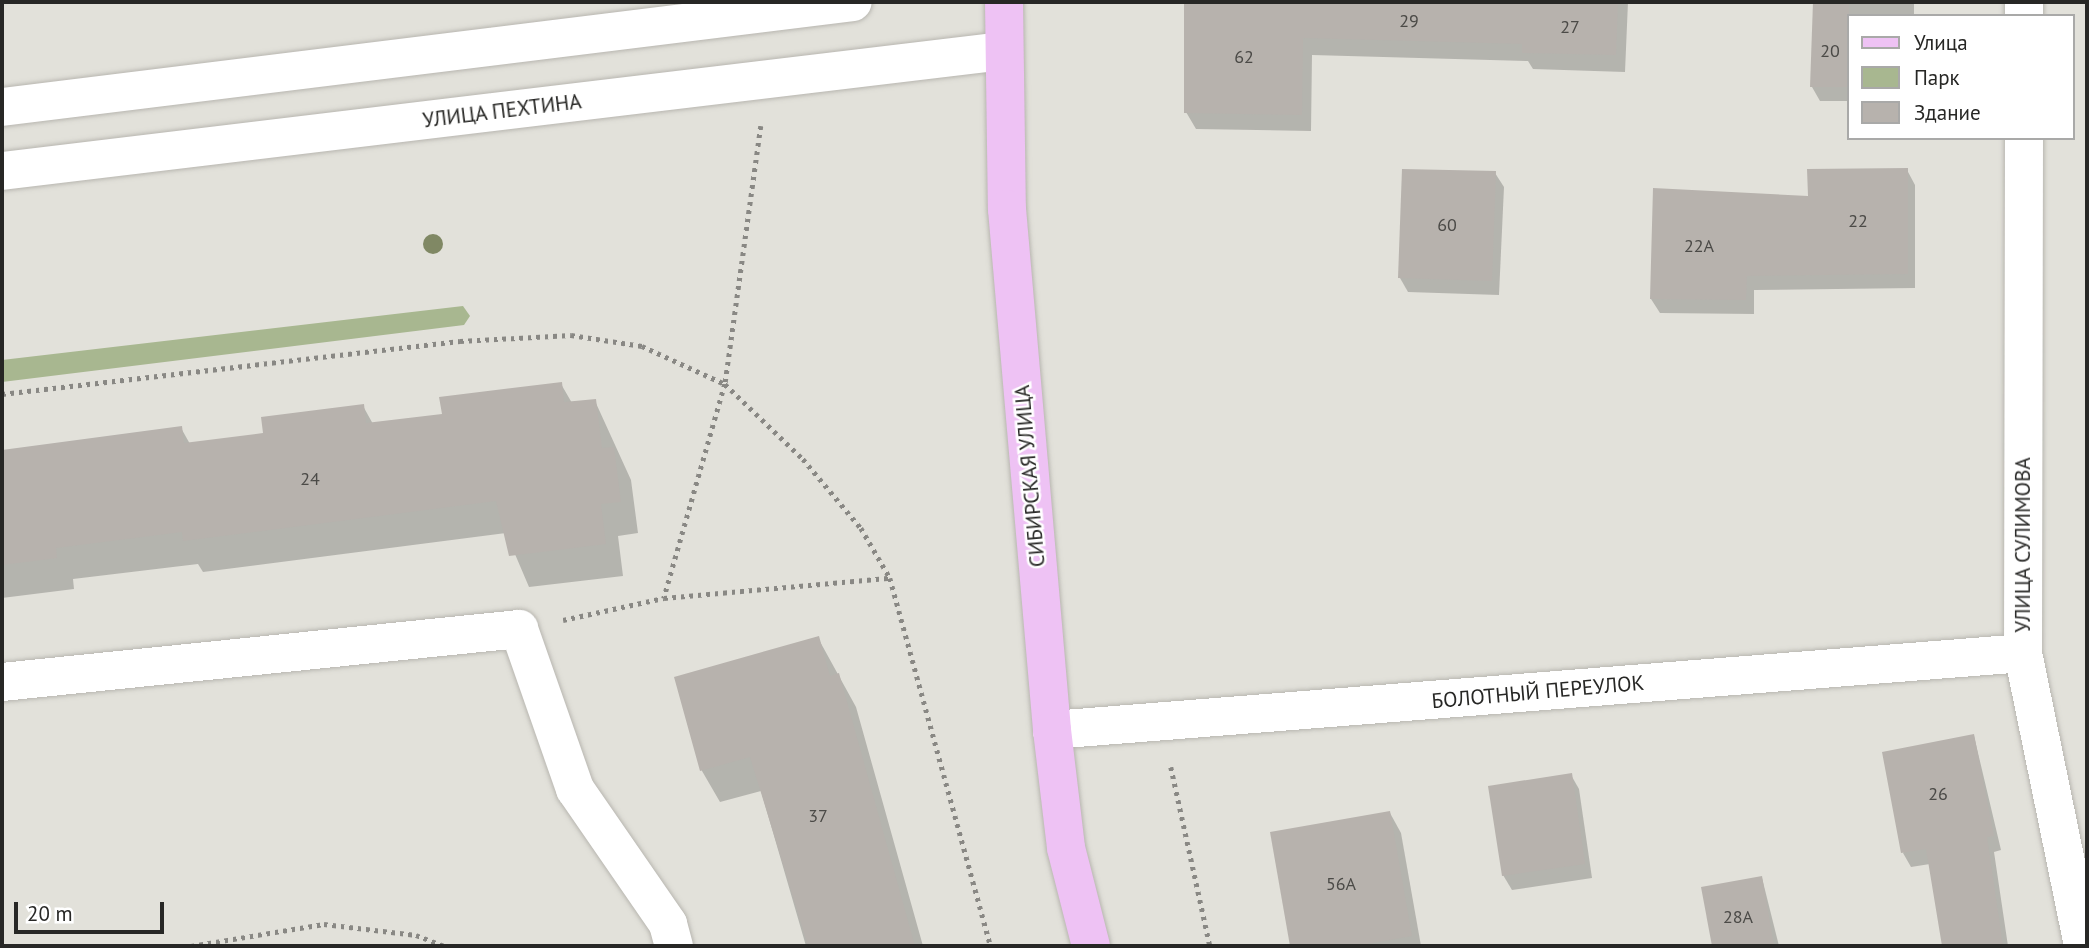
<!DOCTYPE html>
<html>
<head>
<meta charset="utf-8">
<style>
  body { margin:0 }
  #map { position:relative; width:2089px; height:948px; overflow:hidden; background:#e2e1da; font-family:"PT Sans",sans-serif }
  div>[style] { position:absolute }
  .green>* { inset:0; background:#a8b790 }
  .shadow>* { inset:0; background:#0003 }
  .building>* { inset:0; background:#b7b2ad }
  .path>* { height:4.5px; margin-top:-2.25px; transform-origin:0; background:repeating-linear-gradient(90deg,#898884 0 3.5px,transparent 0 8.5px) }
  .roads { filter:drop-shadow(0 0 2px #b8b6b0) drop-shadow(0 0 2px #b8b6b0) }
  .minor>* { height:38px; margin:-19px; padding:0 19px; transform-origin:19px; border-radius:19px; background:#fff }
  .major>* { height:38px; margin:-19px; padding:0 19px; transform-origin:19px; border-radius:19px; background:#eec2f4 }
  .trees>* { width:20px; height:20px; margin:-10px; border-radius:50%; background:#808864 }
  span { translate:-50% -50%; white-space:nowrap; text-align:center; line-height:1.15; -webkit-text-stroke:5px #fff; paint-order:stroke }
  .number-label { font-size:18px; color:#4b4a47 }
  .number-label span { -webkit-text-stroke-width:0 }
  .street-label { font-size:21px; color:#272725 }
  .frame { position:absolute; inset:0; border:4px solid #272725; pointer-events:none }
  .legend { position:absolute; left:1847px; top:14px; width:228px; height:126px; box-sizing:border-box; background:#fff; border:2px solid #a9a9a8; margin:0; padding:9px 12px; list-style:none; font-size:21px; color:#272725 }
  .legend li { display:flex; align-items:center; gap:14px; height:35px }
  .legend b { width:35px; border:2px solid #a9a9a8 }
  .scale { position:absolute; left:14px; top:902px; width:150px; height:32px; box-sizing:border-box; border:4px solid #272725; border-top:0; padding-left:9px; font-size:21px; line-height:24px; white-space:nowrap; color:#272725; -webkit-text-stroke:5px #fff; paint-order:stroke }
</style>
</head>
<body>
<div id="map">
  <div class="green">
    <i style="clip-path:polygon(463px 306px,470px 316px,464px 325px,2px 382px,2px 360px)"></i>
  </div>
  <div class="shadow">
    <i style="clip-path:polygon(1186px 2px,1628px 2px,1625px 72px,1533px 69px,1528px 61px,1312px 55px,1311px 131px,1196px 129px,1186px 112px)"></i>
    <i style="clip-path:polygon(1814px 2px,1914px 2px,1914px 16px,1849px 16px,1849px 101px,1820px 101px,1812px 87px)"></i>
    <i style="clip-path:polygon(1907px 170px,1915px 185px,1915px 288px,1754px 290px,1754px 314px,1660px 313px,1651px 299px,1810px 197px)"></i>
    <i style="clip-path:polygon(1495px 173px,1504px 187px,1499px 295px,1408px 292px,1400px 278px)"></i>
    <i style="clip-path:polygon(561px 384px,572px 403px,595px 401px,631px 480px,638px 533px,618px 536px,623px 576px,529px 587px,506px 533px,203px 572px,198px 564px,73px 579px,74px 589px,2px 598px,2px 451px,181px 428px,190px 444px,265px 435px,363px 406px,373px 424px,444px 415px)"></i>
    <i style="clip-path:polygon(818px 638px,856px 707px,923px 946px,806px 946px,761px 791px,720px 802px,702px 771px,676px 678px)"></i>
    <i style="clip-path:polygon(1974px 736px,2001px 850px,1994px 852px,2008px 946px,1944px 946px,1930px 864px,1911px 867px,1903px 853px)"></i>
    <i style="clip-path:polygon(1571px 775px,1579px 789px,1592px 878px,1512px 890px,1503px 875px)"></i>
    <i style="clip-path:polygon(1390px 813px,1401px 833px,1421px 946px,1292px 946px,1272px 834px)"></i>
    <i style="clip-path:polygon(1762px 878px,1779px 946px,1713px 946px,1703px 889px)"></i>
  </div>
  <div class="building">
    <i style="clip-path:polygon(1184px 2px,1618px 2px,1616px 55px,1522px 53px,1522px 44px,1303px 38px,1302px 115px,1184px 113px)"></i>
    <i style="clip-path:polygon(1813px 2px,1849px 2px,1849px 87px,1810px 87px)"></i>
    <i style="clip-path:polygon(1908px 168px,1908px 274px,1747px 276px,1746px 300px,1650px 299px,1653px 188px,1808px 196px,1807px 169px)"></i>
    <i style="clip-path:polygon(1402px 169px,1496px 171px,1492px 281px,1398px 278px)"></i>
    <i style="clip-path:polygon(562px 382px,564px 402px,596px 399px,602px 448px,614px 447px,621px 502px,601px 504px,606px 544px,509px 556px,496px 501px,183px 541px,182px 532px,56px 548px,57px 558px,2px 565px,2px 450px,182px 426px,184px 443px,263px 433px,261px 417px,364px 404px,366px 423px,442px 414px,439px 397px)"></i>
    <i style="clip-path:polygon(819px 636px,830px 676px,839px 673px,915px 946px,808px 946px,750px 757px,700px 771px,674px 677px)"></i>
    <i style="clip-path:polygon(1974px 734px,1994px 836px,1987px 837px,2003px 946px,1942px 946px,1926px 849px,1901px 853px,1882px 752px)"></i>
    <i style="clip-path:polygon(1572px 773px,1585px 864px,1502px 876px,1488px 786px)"></i>
    <i style="clip-path:polygon(1390px 811px,1412px 936px,1356px 946px,1290px 946px,1270px 832px)"></i>
    <i style="clip-path:polygon(1762px 876px,1774px 946px,1712px 946px,1701px 887px)"></i>
  </div>
  <div class="path">
    <i style="left:761px;top:126px;width:260px;rotate:97.9deg"></i>
    <i style="left:725px;top:384px;width:223px;rotate:105.9deg"></i>
    <i style="left:664px;top:598px;width:227px;rotate:-5.1deg"></i>
    <i style="left:2px;top:394px;width:461px;rotate:-6.6deg"></i>
    <i style="left:460px;top:341px;width:111px;rotate:-3.1deg"></i>
    <i style="left:571px;top:335px;width:72px;rotate:8.8deg"></i>
    <i style="left:642px;top:346px;width:91px;rotate:24.6deg"></i>
    <i style="left:725px;top:384px;width:108px;rotate:43.9deg"></i>
    <i style="left:803px;top:459px;width:90px;rotate:50deg"></i>
    <i style="left:861px;top:528px;width:58px;rotate:59.9deg"></i>
    <i style="left:890px;top:578px;width:382px;rotate:74.7deg"></i>
    <i style="left:563px;top:620px;width:103px;rotate:-12.3deg"></i>
    <i style="left:1171px;top:767px;width:183px;rotate:77.7deg"></i>
    <i style="left:191px;top:946px;width:135px;rotate:-9.4deg"></i>
    <i style="left:324px;top:924px;width:93px;rotate:6.8deg"></i>
    <i style="left:416px;top:935px;width:30px;rotate:21deg"></i>
  </div>
  <div class="roads">
    <div class="minor">
      <i style="left:2024px;top:16px;width:14px;rotate:-90deg"></i>
      <i style="left:2px;top:107px;width:857px;rotate:-7.03deg"></i>
      <i style="left:2024px;top:138px;width:515px;rotate:90.11deg"></i>
      <i style="left:2023px;top:653px;width:299px;rotate:78.4deg"></i>
      <i style="left:2px;top:171px;width:1007px;rotate:-6.84deg"></i>
      <i style="left:2px;top:682px;width:520px;rotate:-5.85deg"></i>
      <i style="left:519px;top:629px;width:170px;rotate:70.7deg"></i>
      <i style="left:575px;top:789px;width:164px;rotate:55.4deg"></i>
      <i style="left:668px;top:924px;width:23px;rotate:75deg"></i>
      <i style="left:1052px;top:730px;width:974px;rotate:-4.53deg"></i>
    </div>
    <div class="major">
      <i style="left:1004px;top:2px;width:207px;rotate:89.2deg"></i>
      <i style="left:1007px;top:209px;width:523px;rotate:85.06deg"></i>
      <i style="left:1052px;top:730px;width:119px;rotate:83.2deg"></i>
      <i style="left:1066px;top:848px;width:101px;rotate:75.7deg"></i>
    </div>
  </div>
  <div class="trees">
    <i style="left:433px;top:244px"></i>
  </div>
  <div class="number-label">
    <span style="left:1409px;top:21px">29</span>
    <span style="left:1570px;top:27px">27</span>
    <span style="left:1830px;top:51px">20</span>
    <span style="left:1244px;top:57px">62</span>
    <span style="left:1858px;top:221px">22</span>
    <span style="left:1447px;top:225px">60</span>
    <span style="left:1699px;top:246px">22А</span>
    <span style="left:310px;top:479px">24</span>
    <span style="left:1938px;top:794px">26</span>
    <span style="left:818px;top:816px">37</span>
    <span style="left:1341px;top:884px">56А</span>
    <span style="left:1738px;top:917px">28А</span>
  </div>
  <div class="street-label">
    <span style="left:502px;top:111px;rotate:-7deg">УЛИЦА ПЕХТИНА</span>
    <span style="left:1030px;top:476px;rotate:-95deg">СИБИРСКАЯ УЛИЦА</span>
    <span style="left:2023px;top:545px;rotate:-90deg">УЛИЦА СУЛИМОВА</span>
    <span style="left:1538px;top:692px;rotate:-5deg">БОЛОТНЫЙ ПЕРЕУЛОК</span>
  </div>
  <div class="frame"></div>
  <ul class="legend">
  <li><b style="height:9px;background:#eec2f4"></b>Улица</li>
  <li><b style="height:19px;background:#a8b790"></b>Парк</li>
  <li><b style="height:19px;background:#b7b2ad"></b>Здание</li>
  </ul>
  <div class="scale">20 m</div>
</div>
</body>
</html>
